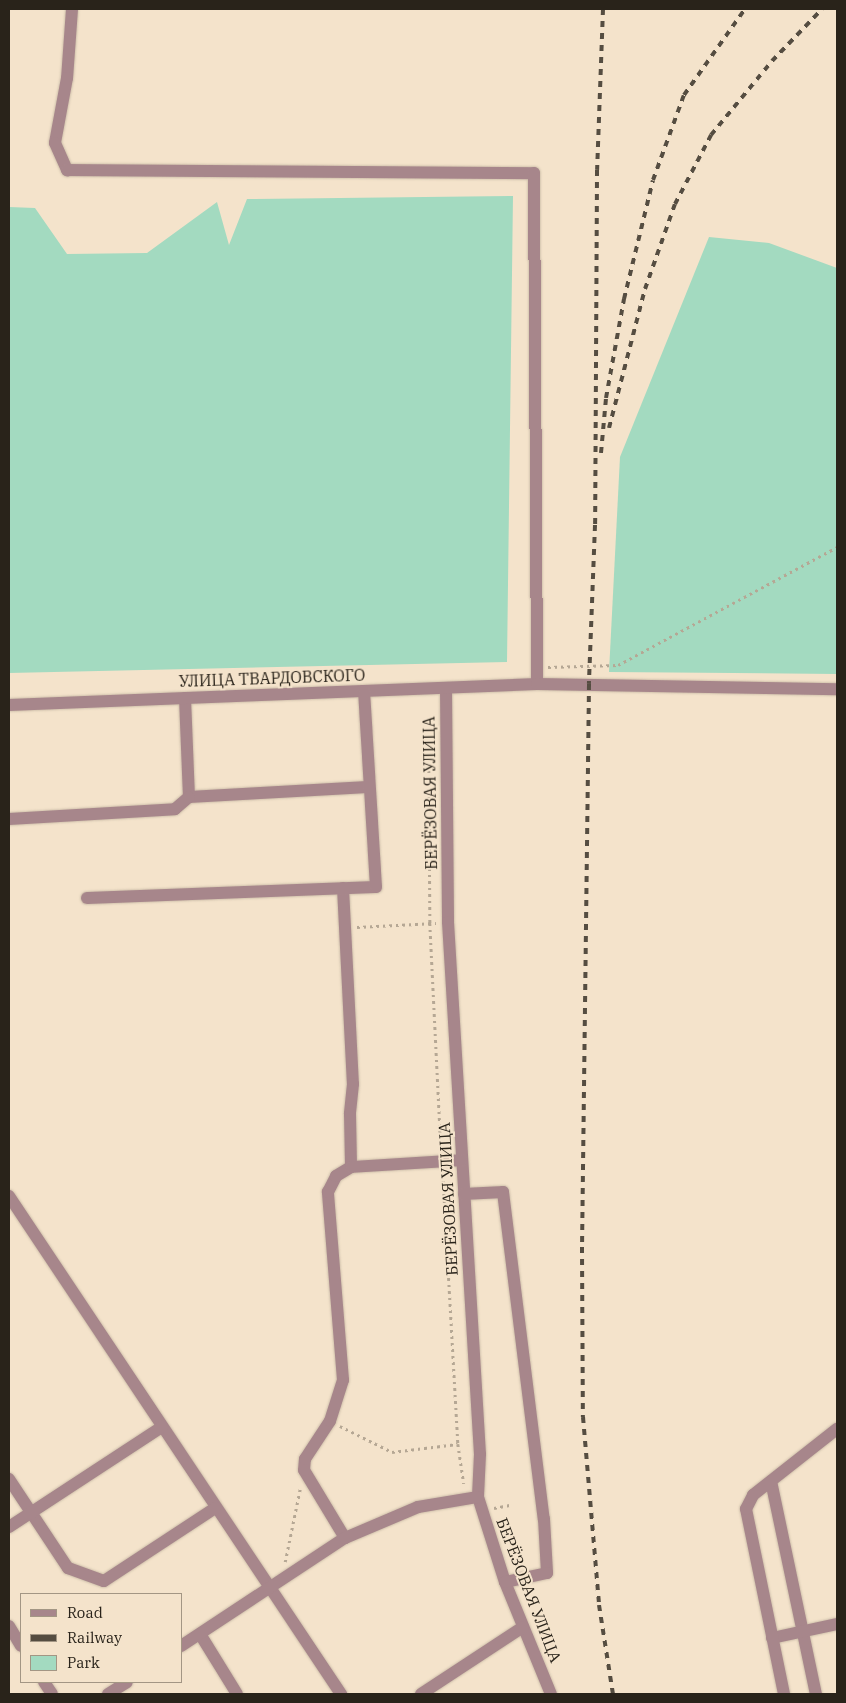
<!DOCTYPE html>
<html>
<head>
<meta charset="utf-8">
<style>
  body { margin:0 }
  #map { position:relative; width:846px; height:1703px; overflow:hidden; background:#f4e3cb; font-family:"IBM Plex Serif",serif }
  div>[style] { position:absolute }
  .green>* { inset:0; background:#a3dac0 }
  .path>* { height:2.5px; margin-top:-1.25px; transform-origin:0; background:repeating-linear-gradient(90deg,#b5a794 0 2.5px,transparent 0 6.5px) }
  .roads { filter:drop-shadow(0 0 1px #cfc0ab) drop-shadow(0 0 1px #cfc0ab) }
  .minor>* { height:12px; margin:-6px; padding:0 6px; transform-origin:6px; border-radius:6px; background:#a7868b }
  .rail>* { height:4px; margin-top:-2px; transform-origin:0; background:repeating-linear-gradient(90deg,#554d41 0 6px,transparent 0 12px) }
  span { translate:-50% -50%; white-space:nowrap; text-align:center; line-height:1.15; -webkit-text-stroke:4px #f4e3cb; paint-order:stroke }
  .street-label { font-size:16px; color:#29231a }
  .frame { position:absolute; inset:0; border:10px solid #29231a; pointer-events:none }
  .legend { position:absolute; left:20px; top:1593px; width:162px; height:90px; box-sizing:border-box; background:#f4e3cb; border:1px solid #a39684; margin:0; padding:6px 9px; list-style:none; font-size:15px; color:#29231a }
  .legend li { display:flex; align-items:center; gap:10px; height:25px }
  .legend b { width:25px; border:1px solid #a39684 }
</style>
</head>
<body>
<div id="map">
  <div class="green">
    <i style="clip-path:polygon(513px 196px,507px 662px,9px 673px,9px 207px,35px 208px,67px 254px,147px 253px,217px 202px,229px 245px,247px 199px)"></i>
    <i style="clip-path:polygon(709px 237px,769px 243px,837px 268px,837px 674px,609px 672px,620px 457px)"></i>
  </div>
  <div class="path">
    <i style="left:548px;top:667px;width:70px;rotate:-1.6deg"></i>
    <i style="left:618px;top:665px;width:249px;rotate:-28.3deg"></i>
    <i style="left:429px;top:764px;width:159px;rotate:89.6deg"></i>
    <i style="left:430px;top:923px;width:225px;rotate:87.2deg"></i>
    <i style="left:357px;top:927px;width:79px;rotate:-2.9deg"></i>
    <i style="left:443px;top:1174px;width:270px;rotate:86.8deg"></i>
    <i style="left:458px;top:1444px;width:40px;rotate:81.5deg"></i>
    <i style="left:340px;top:1426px;width:58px;rotate:26.6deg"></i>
    <i style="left:392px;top:1452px;width:66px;rotate:-6.9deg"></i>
    <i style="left:494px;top:1508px;width:16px;rotate:-11deg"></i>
    <i style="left:285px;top:1562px;width:75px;rotate:-78.4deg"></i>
  </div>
  <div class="roads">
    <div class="minor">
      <i style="left:72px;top:9px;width:69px;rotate:94.1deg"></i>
      <i style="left:67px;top:78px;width:66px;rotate:100.5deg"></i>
      <i style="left:55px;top:143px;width:30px;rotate:66deg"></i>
      <i style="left:67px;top:170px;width:467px;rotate:0.4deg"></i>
      <i style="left:534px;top:173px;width:511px;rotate:89.66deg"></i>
      <i style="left:446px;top:688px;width:234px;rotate:89.5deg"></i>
      <i style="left:448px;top:922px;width:533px;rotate:86.56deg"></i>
      <i style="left:480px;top:1454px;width:43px;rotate:92.7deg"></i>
      <i style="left:478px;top:1497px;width:89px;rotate:72.4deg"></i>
      <i style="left:505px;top:1582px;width:121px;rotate:67.7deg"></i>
      <i style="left:185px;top:698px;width:99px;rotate:87.7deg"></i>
      <i style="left:189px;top:797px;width:179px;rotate:-3.2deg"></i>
      <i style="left:9px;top:705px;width:528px;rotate:-2.28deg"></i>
      <i style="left:537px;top:684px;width:300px;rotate:1deg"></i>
      <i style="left:9px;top:819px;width:166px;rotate:-3.4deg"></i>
      <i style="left:175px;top:809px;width:18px;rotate:-41deg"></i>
      <i style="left:343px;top:888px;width:196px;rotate:87.1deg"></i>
      <i style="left:353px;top:1084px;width:30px;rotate:96deg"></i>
      <i style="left:350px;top:1114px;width:53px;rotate:88.9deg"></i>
      <i style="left:87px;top:898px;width:289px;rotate:-2.2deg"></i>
      <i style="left:376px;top:887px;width:196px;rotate:-93.5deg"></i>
      <i style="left:464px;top:1194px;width:39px;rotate:-3deg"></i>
      <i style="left:503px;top:1192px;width:330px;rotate:82.9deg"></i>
      <i style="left:544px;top:1519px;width:54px;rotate:86.8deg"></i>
      <i style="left:547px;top:1573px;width:43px;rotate:167.9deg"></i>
      <i style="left:9px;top:1196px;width:599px;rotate:56.31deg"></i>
      <i style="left:9px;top:1479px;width:107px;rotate:56.5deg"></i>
      <i style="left:68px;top:1568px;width:38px;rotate:20deg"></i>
      <i style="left:104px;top:1581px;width:133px;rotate:-33.3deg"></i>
      <i style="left:771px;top:1481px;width:218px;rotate:78.1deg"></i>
      <i style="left:9px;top:1527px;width:183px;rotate:-33.2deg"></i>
      <i style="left:345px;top:1538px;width:79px;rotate:-121.1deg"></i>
      <i style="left:304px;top:1470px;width:11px;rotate:-85deg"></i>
      <i style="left:305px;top:1459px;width:45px;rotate:-56.7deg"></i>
      <i style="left:330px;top:1421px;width:43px;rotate:-72.4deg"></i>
      <i style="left:343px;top:1380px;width:189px;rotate:-94.6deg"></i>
      <i style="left:328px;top:1192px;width:18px;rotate:-63deg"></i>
      <i style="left:336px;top:1176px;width:17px;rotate:-31deg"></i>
      <i style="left:351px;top:1167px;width:111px;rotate:-3.6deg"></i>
      <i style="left:9px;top:1626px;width:23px;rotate:59deg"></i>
      <i style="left:200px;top:1634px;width:70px;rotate:58.3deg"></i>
      <i style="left:772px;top:1638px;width:66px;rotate:-12.2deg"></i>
      <i style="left:181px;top:1646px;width:196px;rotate:-33.4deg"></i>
      <i style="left:345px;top:1538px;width:79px;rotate:-23deg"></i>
      <i style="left:418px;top:1507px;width:61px;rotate:-9.5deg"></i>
      <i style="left:44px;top:1682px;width:14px;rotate:56deg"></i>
      <i style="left:108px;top:1694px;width:22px;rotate:-32deg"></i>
      <i style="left:421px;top:1694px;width:122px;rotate:-33.3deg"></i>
      <i style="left:784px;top:1694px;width:189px;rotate:-101.6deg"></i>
      <i style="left:746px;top:1509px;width:16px;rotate:-63deg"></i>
      <i style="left:753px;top:1495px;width:107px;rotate:-38.2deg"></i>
    </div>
  </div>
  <div class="rail">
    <i style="left:603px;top:9px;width:161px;rotate:92.1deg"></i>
    <i style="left:597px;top:170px;width:355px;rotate:90.3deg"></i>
    <i style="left:595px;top:525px;width:159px;rotate:92.2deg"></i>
    <i style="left:589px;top:684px;width:563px;rotate:90.71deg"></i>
    <i style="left:582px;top:1247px;width:170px;rotate:89.7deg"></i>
    <i style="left:583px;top:1417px;width:189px;rotate:85.1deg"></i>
    <i style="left:599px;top:1605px;width:90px;rotate:81.1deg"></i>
    <i style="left:609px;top:428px;width:144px;rotate:-75.5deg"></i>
    <i style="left:645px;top:289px;width:90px;rotate:-70.6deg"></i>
    <i style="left:675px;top:204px;width:78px;rotate:-62.4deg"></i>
    <i style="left:711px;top:135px;width:96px;rotate:-50.5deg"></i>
    <i style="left:772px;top:61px;width:72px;rotate:-46.1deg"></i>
    <i style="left:601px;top:453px;width:55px;rotate:-84.8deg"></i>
    <i style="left:606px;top:398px;width:101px;rotate:-79.7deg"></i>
    <i style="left:624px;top:299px;width:122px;rotate:-76.3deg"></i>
    <i style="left:653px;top:180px;width:90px;rotate:-70deg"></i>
    <i style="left:684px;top:95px;width:105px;rotate:-54.7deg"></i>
  </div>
  <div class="street-label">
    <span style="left:272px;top:678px;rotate:-2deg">УЛИЦА ТВАРДОВСКОГО</span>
    <span style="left:430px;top:793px;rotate:-91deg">БЕРЁЗОВАЯ УЛИЦА</span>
    <span style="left:448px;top:1199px;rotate:-93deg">БЕРЁЗОВАЯ УЛИЦА</span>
    <span style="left:529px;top:1590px;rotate:69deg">БЕРЁЗОВАЯ УЛИЦА</span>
  </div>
  <div class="frame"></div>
  <ul class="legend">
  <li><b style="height:6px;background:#a7868b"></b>Road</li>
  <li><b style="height:6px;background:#554d41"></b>Railway</li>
  <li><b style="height:14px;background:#a3dac0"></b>Park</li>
  </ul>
</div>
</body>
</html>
